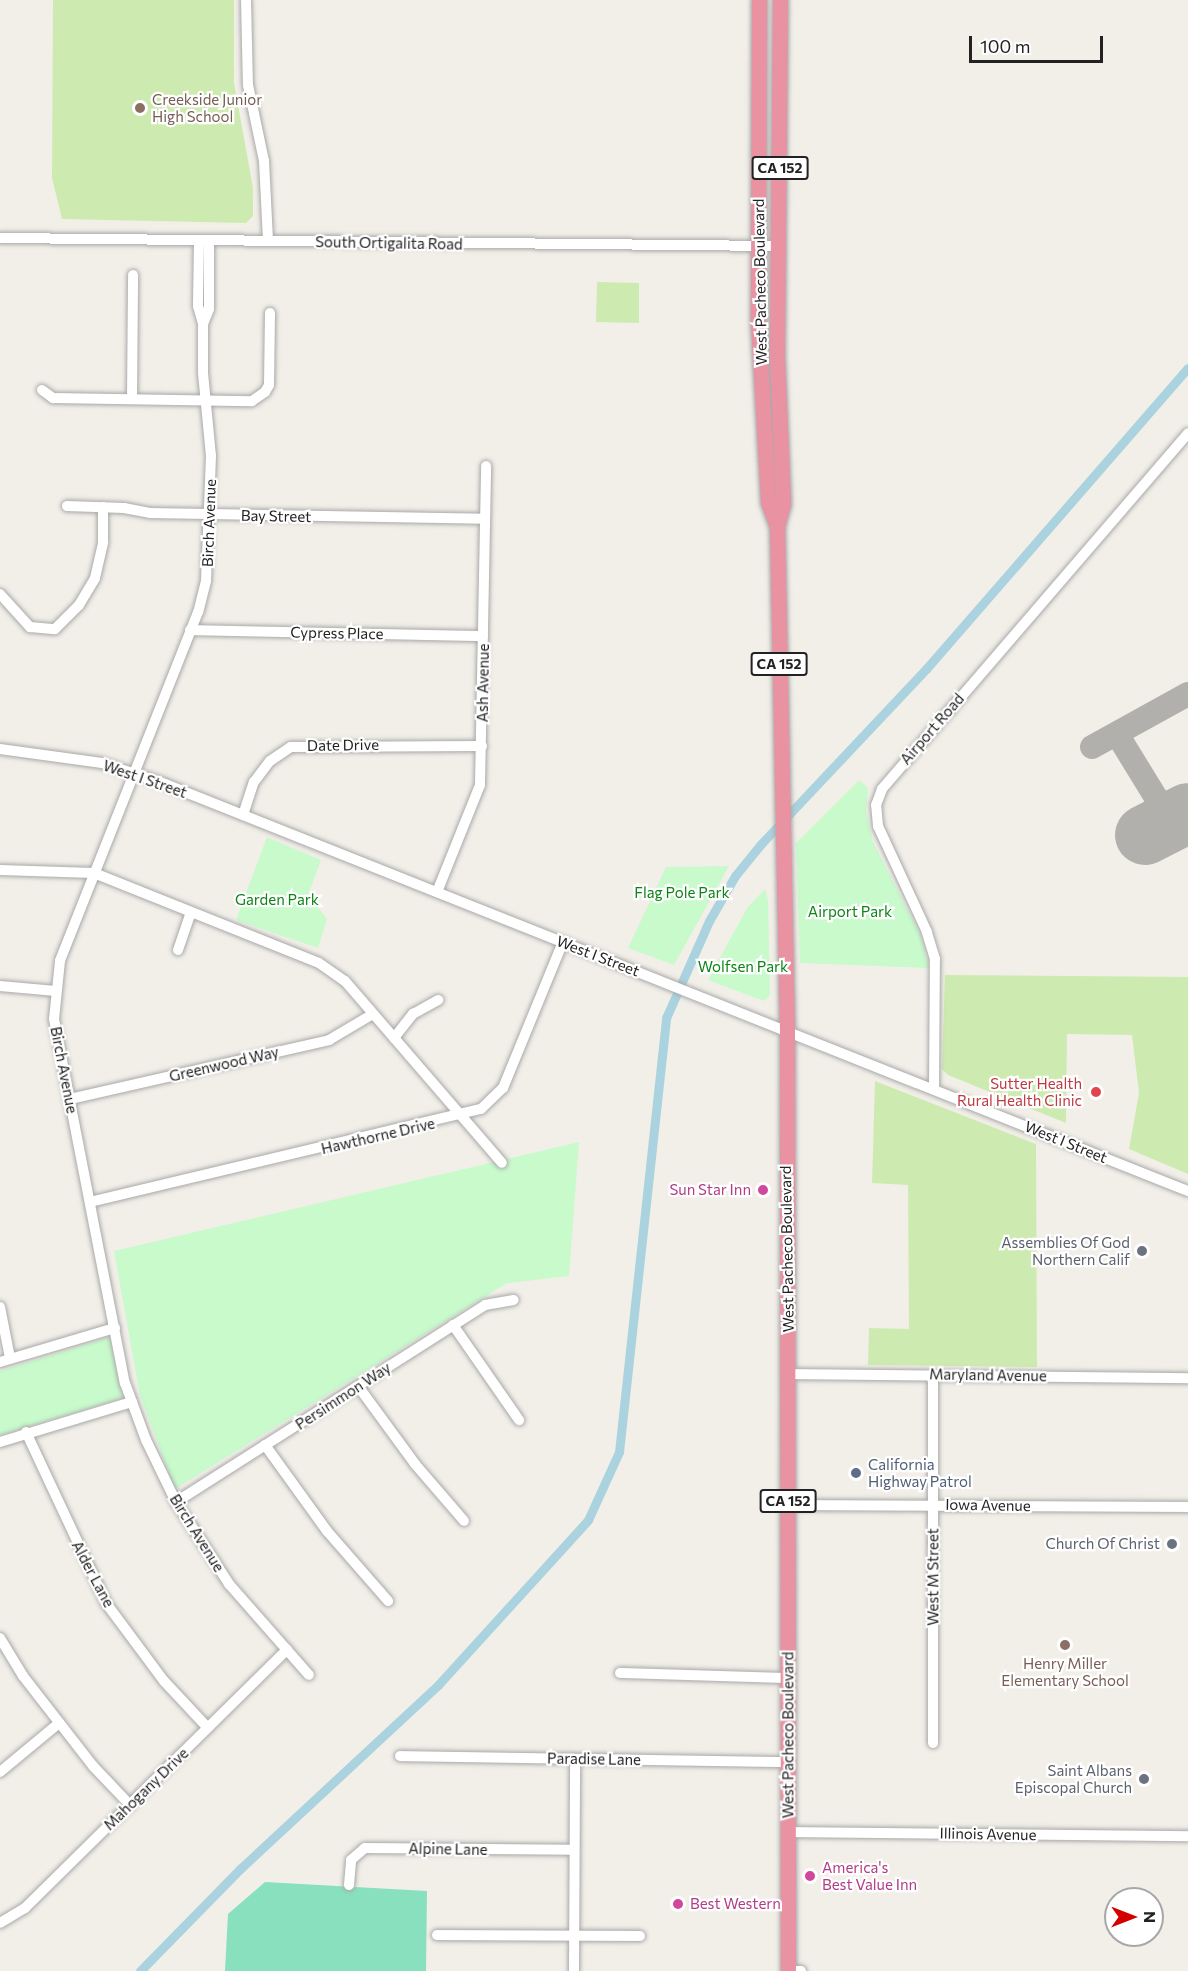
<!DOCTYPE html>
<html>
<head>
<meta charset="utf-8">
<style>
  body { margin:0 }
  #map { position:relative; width:1188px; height:1971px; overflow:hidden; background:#f2efe9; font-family:Commissioner,sans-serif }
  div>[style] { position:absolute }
  .grass>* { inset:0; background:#cdebb0 }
  .park>* { inset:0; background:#c8facc }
  .pitch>* { inset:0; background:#88e0be }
  .canal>* { height:9px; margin:-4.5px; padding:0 4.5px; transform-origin:4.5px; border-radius:4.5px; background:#aad3df }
  .taxiway>* { height:24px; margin:-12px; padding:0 12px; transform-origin:12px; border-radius:12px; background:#b1b0ac }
  .runway>* { height:60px; margin:-30px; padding:0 30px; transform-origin:30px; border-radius:30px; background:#b1b0ac }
  .roads { filter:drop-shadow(0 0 2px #a9a9a9) drop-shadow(0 0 2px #a9a9a9) }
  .minor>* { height:10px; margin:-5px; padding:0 5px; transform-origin:5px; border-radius:5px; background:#fff }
  .highway>* { height:15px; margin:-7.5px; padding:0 7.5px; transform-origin:7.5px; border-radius:7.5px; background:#e892a2 }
  .dots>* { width:16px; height:16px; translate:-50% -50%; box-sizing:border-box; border:3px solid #fff; border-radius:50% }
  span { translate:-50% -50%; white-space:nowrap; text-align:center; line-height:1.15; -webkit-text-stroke:4.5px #fff; paint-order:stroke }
  .shield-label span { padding:2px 4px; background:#fff; border:2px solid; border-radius:4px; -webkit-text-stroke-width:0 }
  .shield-label { font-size:14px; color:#222; font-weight:700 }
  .education-label { font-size:15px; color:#785e54 }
  .left { translate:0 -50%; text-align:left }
  .street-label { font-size:15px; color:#222 }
  .park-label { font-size:15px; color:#0c8416 }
  .health-label { font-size:15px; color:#be3a42 }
  .right { translate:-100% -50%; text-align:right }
  .hotel-label { font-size:15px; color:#b23c85 }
  .worship-label { font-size:15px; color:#5b616d }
  .service-label { font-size:15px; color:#4e5e75 }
  .north { position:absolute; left:1104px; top:1887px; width:60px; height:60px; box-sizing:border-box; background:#fff; border:2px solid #a7a7a7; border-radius:50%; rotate:90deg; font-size:16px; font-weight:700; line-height:24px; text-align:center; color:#222 }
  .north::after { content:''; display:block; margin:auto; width:21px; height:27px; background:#d40000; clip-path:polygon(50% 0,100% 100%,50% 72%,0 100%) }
  .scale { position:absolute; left:969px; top:36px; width:134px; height:27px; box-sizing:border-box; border:3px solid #222; border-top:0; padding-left:8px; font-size:18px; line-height:21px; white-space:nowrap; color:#222; -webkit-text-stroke:4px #fff; paint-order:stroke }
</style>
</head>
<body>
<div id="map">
  <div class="grass">
    <i style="clip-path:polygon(53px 0,234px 0,234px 83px,253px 188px,253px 216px,246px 223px,62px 219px,52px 178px)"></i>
    <i style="clip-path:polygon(597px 282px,639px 283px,639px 323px,596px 322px)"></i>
    <i style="clip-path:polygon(945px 975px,1188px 977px,1188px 1174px,1129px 1149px,1139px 1093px,1132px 1035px,1067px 1034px,1066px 1123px,948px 1075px,942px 1069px)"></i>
    <i style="clip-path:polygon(875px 1081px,1036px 1144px,1037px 1367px,868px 1365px,869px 1328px,909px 1329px,908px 1185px,872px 1183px)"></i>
  </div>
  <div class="park">
    <i style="clip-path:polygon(859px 780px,868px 788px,866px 811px,873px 842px,921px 936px,929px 968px,800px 963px,796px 843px)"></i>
    <i style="clip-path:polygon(267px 837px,321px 860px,308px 895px,327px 919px,318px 948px,236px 920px)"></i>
    <i style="clip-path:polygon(729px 866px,674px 965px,628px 948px,666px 867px)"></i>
    <i style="clip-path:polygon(765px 889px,768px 900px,770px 995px,764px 1001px,708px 980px,747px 908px)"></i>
    <i style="clip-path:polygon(579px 1142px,569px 1276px,507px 1283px,175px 1489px,140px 1396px,114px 1251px)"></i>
    <i style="clip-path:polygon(110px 1337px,123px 1398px,0 1435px,0 1371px)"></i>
  </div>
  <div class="pitch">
    <i style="clip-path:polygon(265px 1882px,427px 1891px,426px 1971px,225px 1971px,228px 1914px)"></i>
  </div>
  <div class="canal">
    <i style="left:140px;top:1971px;width:143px;rotate:-45.6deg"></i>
    <i style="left:240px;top:1869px;width:270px;rotate:-42.9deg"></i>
    <i style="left:438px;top:1685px;width:223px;rotate:-47.7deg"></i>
    <i style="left:588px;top:1520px;width:75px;rotate:-65.5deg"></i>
    <i style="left:619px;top:1452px;width:437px;rotate:-83.8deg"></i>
    <i style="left:666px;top:1018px;width:106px;rotate:-66.1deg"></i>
    <i style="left:709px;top:921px;width:52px;rotate:-60deg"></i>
    <i style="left:735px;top:876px;width:41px;rotate:-50.9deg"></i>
    <i style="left:761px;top:844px;width:241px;rotate:-46.7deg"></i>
    <i style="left:926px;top:669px;width:399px;rotate:-49deg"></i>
  </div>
  <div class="taxiway">
    <i style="left:1117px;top:734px;width:103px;rotate:58.5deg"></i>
    <i style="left:1092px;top:747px;width:110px;rotate:-28.9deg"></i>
  </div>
  <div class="runway">
    <i style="left:1145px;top:835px;width:48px;rotate:-27.1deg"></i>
  </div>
  <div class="roads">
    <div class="minor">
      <i style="left:246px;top:0;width:85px;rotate:88.7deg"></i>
      <i style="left:248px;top:85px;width:78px;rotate:78.1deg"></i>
      <i style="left:264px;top:161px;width:80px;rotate:87.1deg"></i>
      <i style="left:0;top:238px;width:778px;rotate:0.59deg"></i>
      <i style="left:199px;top:241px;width:65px;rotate:90.9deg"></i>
      <i style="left:198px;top:306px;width:19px;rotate:74deg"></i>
      <i style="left:203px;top:324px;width:49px;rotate:90deg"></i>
      <i style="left:203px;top:373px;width:83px;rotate:84.5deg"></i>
      <i style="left:211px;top:456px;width:125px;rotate:92.3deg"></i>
      <i style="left:206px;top:581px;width:32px;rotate:104deg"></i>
      <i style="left:198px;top:612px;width:375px;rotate:111.6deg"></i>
      <i style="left:60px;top:961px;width:58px;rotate:95.9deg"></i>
      <i style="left:54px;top:1019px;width:371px;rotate:79deg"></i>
      <i style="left:125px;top:1383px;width:61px;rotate:69.8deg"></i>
      <i style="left:146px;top:1440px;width:69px;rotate:64.2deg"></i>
      <i style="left:176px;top:1502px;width:98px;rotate:57.1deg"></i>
      <i style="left:229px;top:1584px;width:121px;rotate:48.7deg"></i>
      <i style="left:203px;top:324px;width:16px;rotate:-68deg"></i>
      <i style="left:209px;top:309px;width:68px;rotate:-90deg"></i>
      <i style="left:42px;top:390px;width:14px;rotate:36deg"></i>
      <i style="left:53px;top:398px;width:199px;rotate:0.9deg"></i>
      <i style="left:252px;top:401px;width:16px;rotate:-35deg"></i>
      <i style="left:265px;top:392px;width:8px;rotate:-60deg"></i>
      <i style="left:269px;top:385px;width:72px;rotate:-89.2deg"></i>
      <i style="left:132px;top:399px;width:124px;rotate:-89.5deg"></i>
      <i style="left:67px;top:506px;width:57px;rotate:2deg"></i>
      <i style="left:124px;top:508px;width:26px;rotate:11deg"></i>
      <i style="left:150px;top:513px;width:335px;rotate:1deg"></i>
      <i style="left:0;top:594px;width:45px;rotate:47.7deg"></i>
      <i style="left:30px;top:627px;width:25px;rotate:5deg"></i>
      <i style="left:55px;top:629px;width:34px;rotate:-45deg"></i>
      <i style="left:79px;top:605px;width:31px;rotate:-59deg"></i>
      <i style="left:95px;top:578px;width:37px;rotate:-77deg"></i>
      <i style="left:103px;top:542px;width:35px;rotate:-90deg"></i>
      <i style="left:190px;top:630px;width:293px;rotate:1.2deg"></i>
      <i style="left:0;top:749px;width:103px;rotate:7.8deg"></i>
      <i style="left:102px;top:763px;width:61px;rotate:18.1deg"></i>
      <i style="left:160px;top:782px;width:1106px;rotate:21.7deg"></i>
      <i style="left:243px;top:815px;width:35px;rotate:-72deg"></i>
      <i style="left:254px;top:782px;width:26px;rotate:-53deg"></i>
      <i style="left:270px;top:761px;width:25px;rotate:-34deg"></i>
      <i style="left:291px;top:747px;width:191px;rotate:-0.3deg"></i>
      <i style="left:0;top:870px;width:94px;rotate:1.8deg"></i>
      <i style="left:94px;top:873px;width:242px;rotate:21.8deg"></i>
      <i style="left:319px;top:963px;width:32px;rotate:35deg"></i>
      <i style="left:345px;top:981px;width:240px;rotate:49.2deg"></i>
      <i style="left:437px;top:892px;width:115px;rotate:-68.1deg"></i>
      <i style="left:480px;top:785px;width:319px;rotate:-88.9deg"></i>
      <i style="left:178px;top:950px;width:40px;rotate:-71.1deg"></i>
      <i style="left:0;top:986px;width:56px;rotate:5.1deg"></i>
      <i style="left:394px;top:1038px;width:31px;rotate:-52deg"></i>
      <i style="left:413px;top:1014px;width:29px;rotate:-29deg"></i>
      <i style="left:934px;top:1089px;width:130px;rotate:-89.6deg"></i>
      <i style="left:935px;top:959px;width:28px;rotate:-107deg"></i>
      <i style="left:927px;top:932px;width:117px;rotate:-114.8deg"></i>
      <i style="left:878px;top:826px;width:21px;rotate:-95deg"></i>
      <i style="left:876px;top:805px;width:17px;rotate:-69deg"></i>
      <i style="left:882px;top:789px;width:469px;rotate:-49.3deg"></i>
      <i style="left:70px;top:1099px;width:266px;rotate:-12.8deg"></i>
      <i style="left:329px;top:1040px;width:51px;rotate:-30.6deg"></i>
      <i style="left:90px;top:1202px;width:402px;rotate:-13.4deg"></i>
      <i style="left:481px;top:1109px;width:30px;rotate:-44deg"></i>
      <i style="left:503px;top:1088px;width:158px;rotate:-67.7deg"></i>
      <i style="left:0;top:1307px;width:52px;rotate:78.9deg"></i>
      <i style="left:453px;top:1325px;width:116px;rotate:55.2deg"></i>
      <i style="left:0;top:1362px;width:120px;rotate:-16.5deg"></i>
      <i style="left:789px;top:1374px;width:399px;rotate:0.6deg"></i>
      <i style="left:933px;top:1375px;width:368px;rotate:90deg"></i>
      <i style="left:358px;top:1386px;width:97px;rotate:53.8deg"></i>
      <i style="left:415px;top:1464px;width:75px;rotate:49.3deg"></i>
      <i style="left:26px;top:1432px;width:189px;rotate:64.9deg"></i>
      <i style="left:106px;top:1603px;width:97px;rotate:53.4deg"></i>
      <i style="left:164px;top:1681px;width:64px;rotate:46.9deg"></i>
      <i style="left:0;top:1442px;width:138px;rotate:-16.9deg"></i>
      <i style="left:265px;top:1445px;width:106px;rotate:54.2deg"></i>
      <i style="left:327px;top:1531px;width:93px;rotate:48.9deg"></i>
      <i style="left:176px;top:1502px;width:366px;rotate:-32.5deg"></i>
      <i style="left:485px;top:1305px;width:29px;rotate:-10deg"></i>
      <i style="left:788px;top:1505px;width:400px;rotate:0.3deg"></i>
      <i style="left:0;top:1638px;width:44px;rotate:58.8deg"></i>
      <i style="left:23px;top:1676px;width:114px;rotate:52.1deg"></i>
      <i style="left:93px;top:1766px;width:54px;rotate:46.5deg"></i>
      <i style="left:620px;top:1673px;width:168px;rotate:1.7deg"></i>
      <i style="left:400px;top:1756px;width:388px;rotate:0.9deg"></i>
      <i style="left:0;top:1772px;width:77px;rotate:-39.7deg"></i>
      <i style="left:788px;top:1832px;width:400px;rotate:0.6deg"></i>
      <i style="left:349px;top:1885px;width:25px;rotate:-85deg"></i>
      <i style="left:351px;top:1860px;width:18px;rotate:-41deg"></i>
      <i style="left:365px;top:1848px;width:209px;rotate:0.5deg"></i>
      <i style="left:0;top:1923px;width:29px;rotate:-31deg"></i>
      <i style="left:25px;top:1908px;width:368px;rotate:-44.6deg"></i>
      <i style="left:437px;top:1935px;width:203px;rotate:0.3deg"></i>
      <i style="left:574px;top:1971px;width:212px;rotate:-89.7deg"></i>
      <i style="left:788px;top:1971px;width:13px"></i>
    </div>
    <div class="highway">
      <i style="left:759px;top:0;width:322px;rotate:90.2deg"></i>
      <i style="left:758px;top:322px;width:180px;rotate:86.8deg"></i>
      <i style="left:768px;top:502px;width:27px;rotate:70deg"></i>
      <i style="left:780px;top:0;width:358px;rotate:90.5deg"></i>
      <i style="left:777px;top:358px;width:146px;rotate:87.6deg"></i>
      <i style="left:783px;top:504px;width:24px;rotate:105deg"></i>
      <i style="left:777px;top:527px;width:503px;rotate:88.86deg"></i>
      <i style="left:787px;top:1030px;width:941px;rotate:89.94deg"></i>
    </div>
  </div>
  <div class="dots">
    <i style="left:140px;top:108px;background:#8d6e63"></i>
    <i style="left:1096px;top:1092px;background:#e0444e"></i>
    <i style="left:763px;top:1190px;background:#d1479c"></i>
    <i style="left:1142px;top:1251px;background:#6b7280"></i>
    <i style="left:856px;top:1473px;background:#5c6f8a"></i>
    <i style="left:1172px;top:1544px;background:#6b7280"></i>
    <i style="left:1065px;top:1645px;background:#8d6e63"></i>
    <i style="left:1144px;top:1779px;background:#6b7280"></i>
    <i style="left:810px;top:1876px;background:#d1479c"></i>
    <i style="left:678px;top:1904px;background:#d1479c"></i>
  </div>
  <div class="shield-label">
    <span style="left:780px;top:168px">CA 152</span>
    <span style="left:779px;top:664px">CA 152</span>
    <span style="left:788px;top:1501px">CA 152</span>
  </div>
  <div class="education-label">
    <span class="left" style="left:152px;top:108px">Creekside Junior<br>High School</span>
    <span style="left:1065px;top:1672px">Henry Miller<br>Elementary School</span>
  </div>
  <div class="street-label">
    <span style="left:389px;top:243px;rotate:1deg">South Ortigalita Road</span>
    <span style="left:760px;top:282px;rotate:-91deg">West Pacheco Boulevard</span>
    <span style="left:276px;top:516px;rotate:1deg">Bay Street</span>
    <span style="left:209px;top:523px;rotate:-88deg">Birch Avenue</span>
    <span style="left:337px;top:633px;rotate:1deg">Cypress Place</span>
    <span style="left:483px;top:683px;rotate:-89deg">Ash Avenue</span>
    <span style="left:932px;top:729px;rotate:-49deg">Airport Road</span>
    <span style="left:343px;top:745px;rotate:-1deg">Date Drive</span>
    <span style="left:145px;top:779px;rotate:19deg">West I Street</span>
    <span style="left:598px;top:956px;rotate:21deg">West I Street</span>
    <span style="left:224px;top:1064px;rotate:-13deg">Greenwood Way</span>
    <span style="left:64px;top:1070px;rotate:79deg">Birch Avenue</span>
    <span style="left:378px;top:1136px;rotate:-13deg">Hawthorne Drive</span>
    <span style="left:1066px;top:1142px;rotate:22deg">West I Street</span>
    <span style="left:787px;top:1249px;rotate:-91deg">West Pacheco Boulevard</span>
    <span style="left:988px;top:1375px;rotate:1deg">Maryland Avenue</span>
    <span style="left:343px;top:1396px;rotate:-33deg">Persimmon Way</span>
    <span style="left:988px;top:1505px;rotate:1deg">Iowa Avenue</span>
    <span style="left:197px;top:1533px;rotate:58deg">Birch Avenue</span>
    <span style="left:93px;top:1574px;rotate:62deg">Alder Lane</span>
    <span style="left:933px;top:1577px;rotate:-90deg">West M Street</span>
    <span style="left:788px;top:1735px;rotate:-90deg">West Pacheco Boulevard</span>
    <span style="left:594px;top:1759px;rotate:1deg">Paradise Lane</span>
    <span style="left:146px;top:1789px;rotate:-44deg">Mahogany Drive</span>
    <span style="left:988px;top:1834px;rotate:1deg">Illinois Avenue</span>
    <span style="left:448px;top:1849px;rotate:1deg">Alpine Lane</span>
  </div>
  <div class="park-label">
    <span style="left:682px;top:893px">Flag Pole Park</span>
    <span style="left:277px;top:900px">Garden Park</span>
    <span style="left:850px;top:912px">Airport Park</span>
    <span style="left:743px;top:967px">Wolfsen Park</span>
  </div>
  <div class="health-label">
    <span class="right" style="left:1082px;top:1092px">Sutter Health<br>Rural Health Clinic</span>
  </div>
  <div class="hotel-label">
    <span class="right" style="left:751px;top:1190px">Sun Star Inn</span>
    <span class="left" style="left:822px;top:1876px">America's<br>Best Value Inn</span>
    <span class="left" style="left:690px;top:1904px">Best Western</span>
  </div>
  <div class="worship-label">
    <span class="right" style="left:1130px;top:1251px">Assemblies Of God<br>Northern Calif</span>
    <span class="right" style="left:1160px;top:1544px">Church Of Christ</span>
    <span class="right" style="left:1132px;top:1779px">Saint Albans<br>Episcopal Church</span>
  </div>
  <div class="service-label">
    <span class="left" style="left:868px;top:1473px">California<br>Highway Patrol</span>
  </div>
  <div class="north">N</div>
  <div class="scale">100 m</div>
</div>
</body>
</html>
